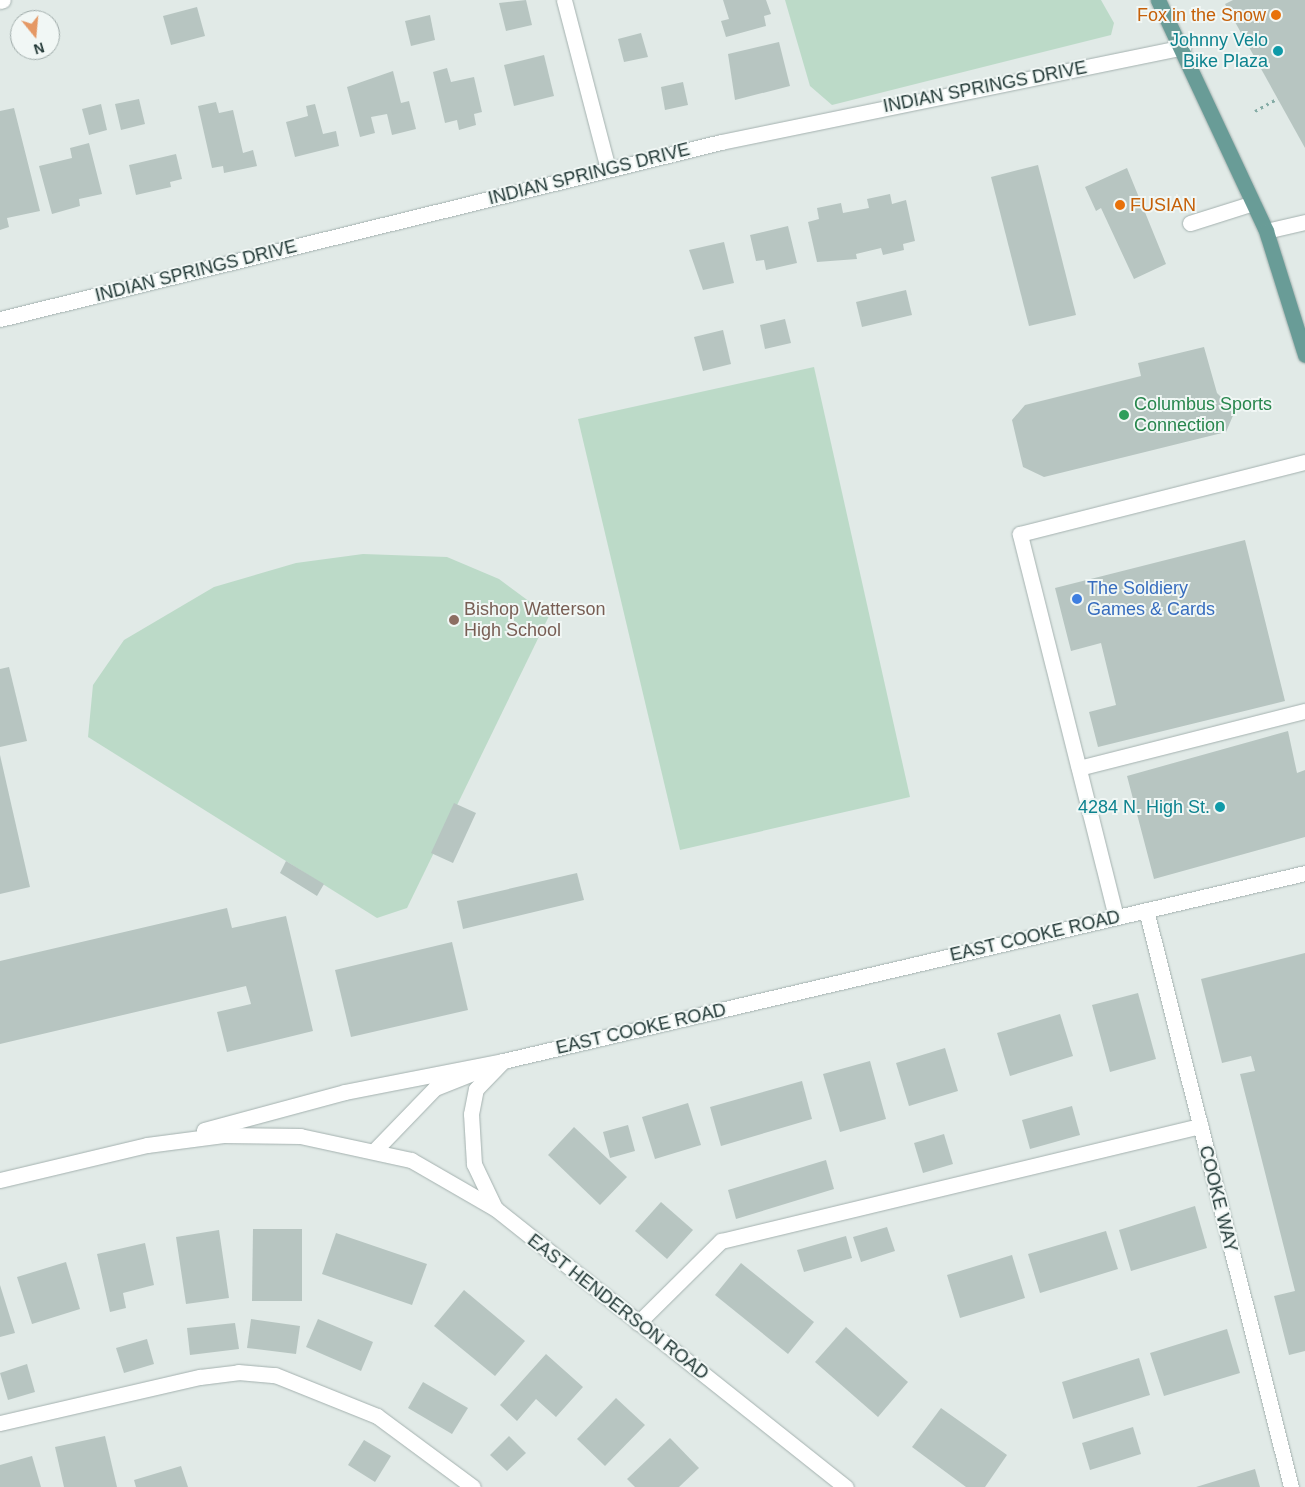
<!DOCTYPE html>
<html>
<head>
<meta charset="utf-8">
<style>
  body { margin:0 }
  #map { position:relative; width:1305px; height:1487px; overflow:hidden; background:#e1eae7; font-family:Helvetica,sans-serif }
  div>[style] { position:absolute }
  .green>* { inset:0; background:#bcdac8 }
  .building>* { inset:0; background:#b7c5c1 }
  .path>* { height:3px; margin-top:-1.5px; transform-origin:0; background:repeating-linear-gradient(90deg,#84aba5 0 2.5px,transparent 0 6.5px) }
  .roads { filter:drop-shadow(0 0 1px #a4b1af) drop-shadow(0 0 1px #a4b1af) }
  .service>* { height:15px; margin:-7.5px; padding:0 7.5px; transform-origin:7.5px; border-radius:7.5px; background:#fff }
  .minor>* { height:15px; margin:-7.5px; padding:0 7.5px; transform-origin:7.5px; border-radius:7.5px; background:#fff }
  .secondary>* { height:15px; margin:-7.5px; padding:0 7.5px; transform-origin:7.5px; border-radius:7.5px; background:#fff }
  .primary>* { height:15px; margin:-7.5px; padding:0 7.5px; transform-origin:7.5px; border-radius:7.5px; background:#699c97 }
  .dots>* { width:14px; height:14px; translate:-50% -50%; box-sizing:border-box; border:2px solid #f1f7f5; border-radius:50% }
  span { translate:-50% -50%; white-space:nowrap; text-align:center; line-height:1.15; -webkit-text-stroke:4px #f1f7f5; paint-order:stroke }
  .food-label { font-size:18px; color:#c56008 }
  .right { translate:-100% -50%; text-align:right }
  .left { translate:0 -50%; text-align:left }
  .culture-label { font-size:18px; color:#0d838f }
  .street-label { font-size:18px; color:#233937 }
  .leisure-label { font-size:18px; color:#27864d }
  .shop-label { font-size:18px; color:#366cbe }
  .education-label { font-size:18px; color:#785e54 }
  .north { position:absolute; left:10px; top:10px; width:50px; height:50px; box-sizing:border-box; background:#f1f7f5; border:1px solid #9faba9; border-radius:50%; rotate:163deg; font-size:14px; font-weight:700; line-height:20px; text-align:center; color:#233937 }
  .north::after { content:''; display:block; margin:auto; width:18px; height:22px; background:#e59864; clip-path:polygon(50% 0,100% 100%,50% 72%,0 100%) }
</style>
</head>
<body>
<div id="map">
  <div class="green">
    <i style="clip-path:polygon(785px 0,1101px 0,1114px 23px,1111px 35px,832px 105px,810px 86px)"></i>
    <i style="clip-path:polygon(814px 367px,910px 797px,680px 850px,578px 419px)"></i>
    <i style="clip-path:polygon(363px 554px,447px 557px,499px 579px,549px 616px,407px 908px,377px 918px,88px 737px,93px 685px,124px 640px,214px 587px,296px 563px)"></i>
  </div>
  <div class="building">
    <i style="clip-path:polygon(526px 0,532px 25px,506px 31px,499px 3px)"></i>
    <i style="clip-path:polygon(723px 0,766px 0,771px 14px,764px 16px,766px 26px,726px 37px,721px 21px,729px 19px)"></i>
    <i style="clip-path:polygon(1233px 0,1305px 0,1305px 148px,1225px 4px)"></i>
    <i style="clip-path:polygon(197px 7px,205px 36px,171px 45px,163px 16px)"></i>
    <i style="clip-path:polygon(430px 15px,435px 40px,411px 46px,405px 21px)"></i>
    <i style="clip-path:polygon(641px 33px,648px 57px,624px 62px,618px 39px)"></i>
    <i style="clip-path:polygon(779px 42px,790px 86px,735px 100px,728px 54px)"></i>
    <i style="clip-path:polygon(544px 55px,554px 96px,514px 106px,504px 65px)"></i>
    <i style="clip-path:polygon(447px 68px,451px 82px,474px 77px,482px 112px,474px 114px,476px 125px,459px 130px,457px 120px,445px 123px,433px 72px)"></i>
    <i style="clip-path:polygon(393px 71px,401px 103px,409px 101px,416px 129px,392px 135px,387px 114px,371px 117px,375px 133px,360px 137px,347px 87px)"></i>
    <i style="clip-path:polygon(683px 82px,688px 105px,665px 110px,661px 87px)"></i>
    <i style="clip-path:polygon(139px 99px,145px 124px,121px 130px,115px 104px)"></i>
    <i style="clip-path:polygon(216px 102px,219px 113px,233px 110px,243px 153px,253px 150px,257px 166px,224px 173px,223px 166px,212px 168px,198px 106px)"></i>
    <i style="clip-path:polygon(101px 104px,107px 130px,89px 135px,82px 109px)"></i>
    <i style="clip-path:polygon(315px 104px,323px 134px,336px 131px,339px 146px,295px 157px,286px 122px,308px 116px,306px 106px)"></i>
    <i style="clip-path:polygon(14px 108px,40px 211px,7px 218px,9px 227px,0 230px,0 111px)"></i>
    <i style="clip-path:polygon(89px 143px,102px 194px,79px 199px,80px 206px,52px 214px,39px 166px,72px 158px,70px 148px)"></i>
    <i style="clip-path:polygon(176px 154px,182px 179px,170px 182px,171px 187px,136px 195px,129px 165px)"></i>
    <i style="clip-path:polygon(1038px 165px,1076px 315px,1029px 326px,991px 177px)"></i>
    <i style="clip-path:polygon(1127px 168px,1166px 264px,1134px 279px,1101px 208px,1096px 211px,1085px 187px)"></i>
    <i style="clip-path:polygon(890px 194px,892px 204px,906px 200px,915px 241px,903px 244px,904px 250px,883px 255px,881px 248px,856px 254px,857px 259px,817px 262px,808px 222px,819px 219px,817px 208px,841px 203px,843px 213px,869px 208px,867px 199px)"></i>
    <i style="clip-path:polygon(788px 226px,797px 263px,766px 270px,764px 260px,756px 261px,750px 235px)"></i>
    <i style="clip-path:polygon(724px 242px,734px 283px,703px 290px,689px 250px)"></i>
    <i style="clip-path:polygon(906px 290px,912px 315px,862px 327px,856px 302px)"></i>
    <i style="clip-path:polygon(785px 319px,791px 343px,765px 349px,760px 325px)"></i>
    <i style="clip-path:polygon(723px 330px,731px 364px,703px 371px,694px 337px)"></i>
    <i style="clip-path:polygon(1204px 347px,1217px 393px,1235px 411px,1226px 432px,1044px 477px,1023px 467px,1012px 420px,1025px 405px,1141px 376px,1138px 363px)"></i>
    <i style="clip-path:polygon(1245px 540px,1285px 701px,1098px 747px,1089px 712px,1116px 705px,1101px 643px,1071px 651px,1055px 588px)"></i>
    <i style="clip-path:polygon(9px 667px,27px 741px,0 747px,0 669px)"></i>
    <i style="clip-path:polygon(1288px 731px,1297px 773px,1305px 770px,1305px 837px,1154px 879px,1127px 776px)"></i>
    <i style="clip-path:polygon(0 755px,30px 887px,0 894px)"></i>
    <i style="clip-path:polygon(454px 803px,476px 813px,453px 863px,431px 853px)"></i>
    <i style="clip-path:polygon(286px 861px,324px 884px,317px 896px,280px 873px)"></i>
    <i style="clip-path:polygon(577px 873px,584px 900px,463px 929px,457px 901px)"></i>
    <i style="clip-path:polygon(227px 908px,232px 928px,286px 916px,313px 1031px,227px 1052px,217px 1012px,251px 1004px,246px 986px,0 1044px,0 961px)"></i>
    <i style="clip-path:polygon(452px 942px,468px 1010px,351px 1037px,335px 970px)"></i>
    <i style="clip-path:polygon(1305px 953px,1305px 1351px,1289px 1355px,1274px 1296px,1295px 1291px,1240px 1074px,1255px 1071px,1251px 1056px,1222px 1063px,1201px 979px)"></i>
    <i style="clip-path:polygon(1138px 993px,1156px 1059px,1110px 1072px,1092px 1005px)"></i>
    <i style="clip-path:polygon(1060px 1014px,1073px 1056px,1010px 1076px,997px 1033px)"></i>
    <i style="clip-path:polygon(945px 1048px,958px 1091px,909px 1106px,896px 1063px)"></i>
    <i style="clip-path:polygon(870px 1061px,886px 1119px,840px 1132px,823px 1074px)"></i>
    <i style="clip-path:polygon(802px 1081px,812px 1119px,721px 1146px,710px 1107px)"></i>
    <i style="clip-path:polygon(688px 1103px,701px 1145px,655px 1159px,642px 1117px)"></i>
    <i style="clip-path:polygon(1072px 1106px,1080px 1135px,1030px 1149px,1022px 1120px)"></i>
    <i style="clip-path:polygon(628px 1125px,635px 1151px,610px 1158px,603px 1132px)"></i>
    <i style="clip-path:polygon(574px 1127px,627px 1177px,600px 1205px,548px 1155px)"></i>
    <i style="clip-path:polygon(944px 1134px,953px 1164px,923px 1173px,914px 1143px)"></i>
    <i style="clip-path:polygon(826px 1160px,834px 1189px,736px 1219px,728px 1190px)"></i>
    <i style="clip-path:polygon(661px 1202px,693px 1230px,667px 1259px,635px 1231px)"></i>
    <i style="clip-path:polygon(1195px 1206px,1207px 1248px,1131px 1271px,1119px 1230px)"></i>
    <i style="clip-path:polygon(887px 1227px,895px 1251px,861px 1262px,853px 1237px)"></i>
    <i style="clip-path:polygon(253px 1229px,302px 1229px,302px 1301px,252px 1301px)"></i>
    <i style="clip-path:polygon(219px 1230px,229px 1298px,186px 1304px,176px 1237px)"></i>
    <i style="clip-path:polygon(1106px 1231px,1118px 1269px,1040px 1293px,1028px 1254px)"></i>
    <i style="clip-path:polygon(336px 1233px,427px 1264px,412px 1305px,322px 1274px)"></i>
    <i style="clip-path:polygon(846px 1236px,852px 1258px,804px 1272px,797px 1250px)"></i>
    <i style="clip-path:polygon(145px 1243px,154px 1285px,123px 1293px,126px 1308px,110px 1312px,97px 1254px)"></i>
    <i style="clip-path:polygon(1012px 1255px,1025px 1298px,960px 1318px,947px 1275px)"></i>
    <i style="clip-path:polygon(66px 1262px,80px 1309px,32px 1324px,17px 1277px)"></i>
    <i style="clip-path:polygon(741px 1263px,814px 1322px,788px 1354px,715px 1295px)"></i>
    <i style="clip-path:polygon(0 1285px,15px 1333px,0 1337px)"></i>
    <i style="clip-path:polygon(464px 1290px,525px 1341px,495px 1376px,434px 1326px)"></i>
    <i style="clip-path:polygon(251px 1319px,300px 1326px,296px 1354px,247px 1348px)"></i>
    <i style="clip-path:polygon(318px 1319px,373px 1342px,361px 1371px,306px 1347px)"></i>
    <i style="clip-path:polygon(235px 1323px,239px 1349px,190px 1355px,187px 1328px)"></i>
    <i style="clip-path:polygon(846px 1327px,908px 1382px,878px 1417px,815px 1362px)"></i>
    <i style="clip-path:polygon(1227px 1329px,1240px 1373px,1164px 1396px,1150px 1353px)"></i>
    <i style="clip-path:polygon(147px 1339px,154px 1364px,124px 1373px,116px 1348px)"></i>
    <i style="clip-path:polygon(546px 1354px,583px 1387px,556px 1417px,536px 1399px,517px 1421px,500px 1405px)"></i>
    <i style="clip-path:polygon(1139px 1358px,1150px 1395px,1073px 1419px,1062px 1382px)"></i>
    <i style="clip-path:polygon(27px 1364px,35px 1392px,8px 1400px,0 1373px)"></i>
    <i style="clip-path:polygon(423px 1382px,468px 1408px,452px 1434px,408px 1408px)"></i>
    <i style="clip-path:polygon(616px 1398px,645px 1425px,605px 1466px,577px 1439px)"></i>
    <i style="clip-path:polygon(941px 1408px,1007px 1455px,985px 1487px,966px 1487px,912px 1447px)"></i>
    <i style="clip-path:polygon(1133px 1427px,1141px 1454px,1090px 1470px,1082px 1443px)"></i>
    <i style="clip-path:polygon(105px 1436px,117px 1487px,64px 1487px,55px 1447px)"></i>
    <i style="clip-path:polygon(509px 1436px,526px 1453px,507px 1471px,490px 1455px)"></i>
    <i style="clip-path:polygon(670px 1438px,699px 1468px,679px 1487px,635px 1487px,627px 1479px)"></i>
    <i style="clip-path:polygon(364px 1440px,391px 1456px,375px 1482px,348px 1465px)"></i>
    <i style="clip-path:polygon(32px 1456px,41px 1487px,0 1487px,0 1465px)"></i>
    <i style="clip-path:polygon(181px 1466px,188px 1487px,136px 1487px,134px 1480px)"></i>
    <i style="clip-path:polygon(1255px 1469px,1260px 1487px,1196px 1487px)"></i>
  </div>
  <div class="path">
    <i style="left:1255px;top:111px;width:26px;rotate:-29deg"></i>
  </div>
  <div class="roads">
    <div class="service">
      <i style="left:564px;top:0;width:175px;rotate:75.4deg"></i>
      <i style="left:0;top:1px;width:3px;rotate:-18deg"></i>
      <i style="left:1190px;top:223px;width:66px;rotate:-17.6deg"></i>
      <i style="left:1079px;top:768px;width:233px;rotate:-14.2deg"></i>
      <i style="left:1116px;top:917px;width:395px;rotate:-104.1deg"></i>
      <i style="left:1020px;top:534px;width:294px;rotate:-14.2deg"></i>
      <i style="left:638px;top:1323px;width:117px;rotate:-44.7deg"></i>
      <i style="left:721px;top:1241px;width:493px;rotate:-13.5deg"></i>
      <i style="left:0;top:1423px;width:205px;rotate:-13deg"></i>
      <i style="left:200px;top:1377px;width:38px;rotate:-7deg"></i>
      <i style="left:238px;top:1372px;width:37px;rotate:5deg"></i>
      <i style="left:275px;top:1375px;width:110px;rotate:21.9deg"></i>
      <i style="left:377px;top:1416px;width:119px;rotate:36.5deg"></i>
    </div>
    <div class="minor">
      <i style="left:1266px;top:231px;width:40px;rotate:-13deg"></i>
      <i style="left:0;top:319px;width:742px;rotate:-13.79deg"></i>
      <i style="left:721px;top:142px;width:472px;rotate:-11.6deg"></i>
      <i style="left:1146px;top:910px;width:595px;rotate:75.89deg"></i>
      <i style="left:376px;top:1149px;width:85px;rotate:-46deg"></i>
      <i style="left:435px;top:1088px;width:73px;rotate:-21.7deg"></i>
      <i style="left:503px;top:1061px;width:824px;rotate:-13.19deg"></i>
    </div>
    <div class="secondary">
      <i style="left:204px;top:1130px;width:146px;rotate:-15.1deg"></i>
      <i style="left:345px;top:1092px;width:161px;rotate:-11.1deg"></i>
      <i style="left:0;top:1180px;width:151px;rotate:-13.4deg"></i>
      <i style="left:147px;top:1145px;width:77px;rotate:-7.5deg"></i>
      <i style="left:223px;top:1135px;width:77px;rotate:0.7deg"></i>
      <i style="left:300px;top:1136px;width:114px;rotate:12.2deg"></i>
      <i style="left:411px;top:1160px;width:98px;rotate:30deg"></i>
      <i style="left:496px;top:1209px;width:447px;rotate:38.5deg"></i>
      <i style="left:494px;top:1206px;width:47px;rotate:-115.5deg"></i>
      <i style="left:474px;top:1164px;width:50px;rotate:-93.4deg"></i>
      <i style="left:471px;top:1114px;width:25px;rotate:-79deg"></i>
      <i style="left:476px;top:1089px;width:39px;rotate:-46deg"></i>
    </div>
    <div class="primary">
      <i style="left:1158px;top:0;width:255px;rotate:64.9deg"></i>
      <i style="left:1266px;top:231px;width:130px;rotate:72.5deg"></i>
    </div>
  </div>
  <div class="dots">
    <i style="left:1276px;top:15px;background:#e8710a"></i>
    <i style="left:1278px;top:51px;background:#0f9aa8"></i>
    <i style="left:1120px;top:205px;background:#e8710a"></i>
    <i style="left:1124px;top:415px;background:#2e9e5b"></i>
    <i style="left:1077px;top:599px;background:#3f7fe0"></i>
    <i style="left:454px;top:620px;background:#8d6e63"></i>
    <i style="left:1220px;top:807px;background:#0f9aa8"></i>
  </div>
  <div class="food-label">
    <span class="right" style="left:1266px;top:15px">Fox in the Snow</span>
    <span class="left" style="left:1130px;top:205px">FUSIAN</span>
  </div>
  <div class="culture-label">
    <span class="right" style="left:1268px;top:51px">Johnny Velo<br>Bike Plaza</span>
    <span class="right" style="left:1210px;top:807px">4284 N. High St.</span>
  </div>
  <div class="street-label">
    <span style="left:985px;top:87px;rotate:-11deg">INDIAN SPRINGS DRIVE</span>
    <span style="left:589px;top:174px;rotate:-14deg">INDIAN SPRINGS DRIVE</span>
    <span style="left:196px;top:271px;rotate:-14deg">INDIAN SPRINGS DRIVE</span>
    <span style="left:1035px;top:936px;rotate:-13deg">EAST COOKE ROAD</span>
    <span style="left:641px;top:1029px;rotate:-13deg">EAST COOKE ROAD</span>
    <span style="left:1218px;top:1199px;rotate:76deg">COOKE WAY</span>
    <span style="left:618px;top:1307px;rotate:38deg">EAST HENDERSON ROAD</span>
  </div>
  <div class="leisure-label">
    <span class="left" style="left:1134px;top:415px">Columbus Sports<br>Connection</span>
  </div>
  <div class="shop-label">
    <span class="left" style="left:1087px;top:599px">The Soldiery<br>Games &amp; Cards</span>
  </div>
  <div class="education-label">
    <span class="left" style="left:464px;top:620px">Bishop Watterson<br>High School</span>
  </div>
  <div class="north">N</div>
</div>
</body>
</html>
